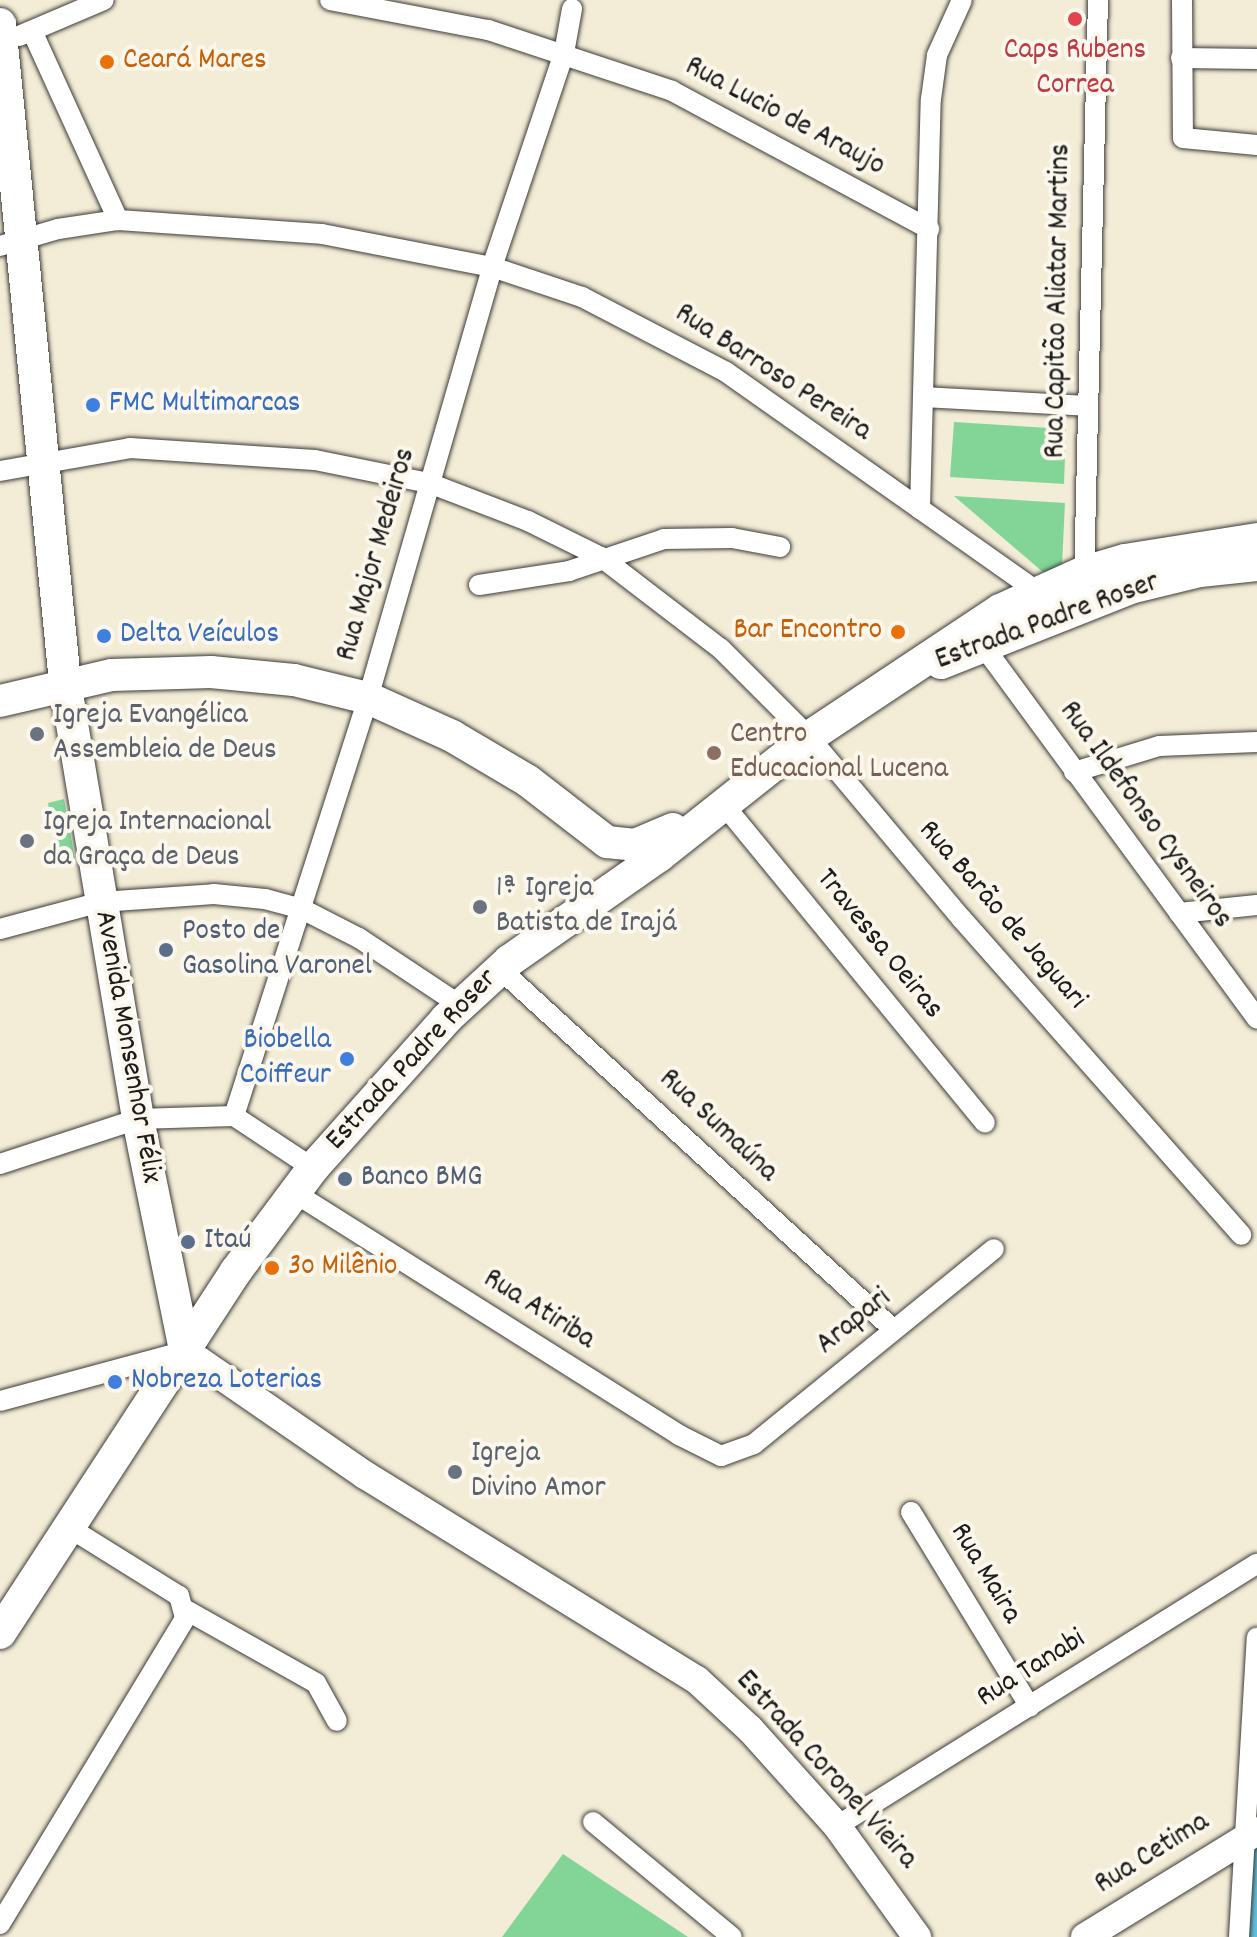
<!DOCTYPE html>
<html>
<head>
<meta charset="utf-8">
<style>
  body { margin:0 }
  #map { position:relative; width:1257px; height:1937px; overflow:hidden; background:#f3ecd6; font-family:Dekko,sans-serif }
  div>[style] { position:absolute }
  .green>* { inset:0; background:#82d597 }
  .river>* { height:32px; margin:-16px; padding:0 16px; transform-origin:16px; border-radius:16px; background:#5ec1dc }
  .roads { filter:drop-shadow(0 0 2px #3c3b38) drop-shadow(0 0 2px #3c3b38) }
  .street>* { height:20px; margin:-10px; padding:0 10px; transform-origin:10px; border-radius:10px; background:#fff }
  .secondary>* { height:28px; margin:-14px; padding:0 14px; transform-origin:14px; border-radius:14px; background:#fff }
  .primary>* { height:32px; margin:-16px; padding:0 16px; transform-origin:16px; border-radius:16px; background:#fff }
  .dots>* { width:22px; height:22px; translate:-50% -50%; box-sizing:border-box; border:4px solid #fbf7ec; border-radius:50% }
  span { translate:-50% -50%; white-space:nowrap; text-align:center; line-height:1.15; -webkit-text-stroke:8px #fbf7ec; paint-order:stroke }
  .health-label { font-size:30px; color:#be3a42 }
  .food-label { font-size:30px; color:#c56008 }
  .left { translate:0 -50%; text-align:left }
  .right { translate:-100% -50%; text-align:right }
  .street-label { font-size:30px; color:#1c1c1c }
  .shop-label { font-size:30px; color:#366cbe }
  .worship-label { font-size:30px; color:#5b616d }
  .education-label { font-size:30px; color:#785e54 }
  .service-label { font-size:30px; color:#4e5e75 }
</style>
</head>
<body>
<div id="map">
  <div class="green">
    <i style="clip-path:polygon(954px 422px,1066px 429px,1064px 484px,950px 477px)"></i>
    <i style="clip-path:polygon(954px 496px,1065px 503px,1062px 565px,1044px 573px)"></i>
    <i style="clip-path:polygon(64px 799px,75px 859px,59px 863px,48px 803px)"></i>
    <i style="clip-path:polygon(563px 1854px,688px 1937px,502px 1937px)"></i>
  </div>
  <div class="river">
    <i style="left:1250px;top:1937px;width:96px;rotate:-86.4deg"></i>
  </div>
  <div class="roads">
    <div class="street">
      <i style="left:330px;top:0;width:161px;rotate:10.8deg"></i>
      <i style="left:488px;top:30px;width:194px;rotate:18.3deg"></i>
      <i style="left:672px;top:91px;width:292px;rotate:28.2deg"></i>
      <i style="left:1182px;top:0;width:138px;rotate:89.6deg"></i>
      <i style="left:1183px;top:138px;width:74px;rotate:5.4deg"></i>
      <i style="left:32px;top:31px;width:208px;rotate:65.5deg"></i>
      <i style="left:19px;top:36px;width:92px;rotate:-23deg"></i>
      <i style="left:1181px;top:58px;width:76px;rotate:0.8deg"></i>
      <i style="left:0;top:246px;width:60px;rotate:-16.3deg"></i>
      <i style="left:58px;top:229px;width:61px;rotate:-8.5deg"></i>
      <i style="left:118px;top:220px;width:204px;rotate:3.9deg"></i>
      <i style="left:322px;top:234px;width:173px;rotate:11deg"></i>
      <i style="left:492px;top:267px;width:95px;rotate:18.4deg"></i>
      <i style="left:582px;top:297px;width:162px;rotate:27.5deg"></i>
      <i style="left:726px;top:372px;width:382px;rotate:35.2deg"></i>
      <i style="left:923px;top:397px;width:164px;rotate:3.1deg"></i>
      <i style="left:0;top:471px;width:132px;rotate:-10deg"></i>
      <i style="left:130px;top:448px;width:185px;rotate:3.7deg"></i>
      <i style="left:315px;top:460px;width:116px;rotate:11.4deg"></i>
      <i style="left:429px;top:483px;width:106px;rotate:21deg"></i>
      <i style="left:528px;top:521px;width:81px;rotate:26.3deg"></i>
      <i style="left:601px;top:557px;width:151px;rotate:37.5deg"></i>
      <i style="left:721px;top:649px;width:124px;rotate:45deg"></i>
      <i style="left:809px;top:737px;width:236px;rotate:50deg"></i>
      <i style="left:961px;top:918px;width:423px;rotate:48.5deg"></i>
      <i style="left:920px;top:509px;width:410px;rotate:-88.5deg"></i>
      <i style="left:931px;top:99px;width:44px;rotate:-82.2deg"></i>
      <i style="left:937px;top:55px;width:60px;rotate:-65.6deg"></i>
      <i style="left:1084px;top:580px;width:580px;rotate:-88.62deg"></i>
      <i style="left:479px;top:585px;width:91px;rotate:-8.8deg"></i>
      <i style="left:569px;top:571px;width:100px;rotate:-18.6deg"></i>
      <i style="left:664px;top:539px;width:68px;rotate:-0.8deg"></i>
      <i style="left:732px;top:538px;width:49px;rotate:10.6deg"></i>
      <i style="left:984px;top:647px;width:461px;rotate:53.7deg"></i>
      <i style="left:1074px;top:772px;width:89px;rotate:-17deg"></i>
      <i style="left:1159px;top:746px;width:98px;rotate:-2.3deg"></i>
      <i style="left:724px;top:805px;width:411px;rotate:50.6deg"></i>
      <i style="left:1179px;top:913px;width:78px;rotate:-5.9deg"></i>
      <i style="left:0;top:929px;width:105px;rotate:-15deg"></i>
      <i style="left:101px;top:902px;width:113px;rotate:-4deg"></i>
      <i style="left:214px;top:894px;width:51px;rotate:5.6deg"></i>
      <i style="left:265px;top:899px;width:38px;rotate:15deg"></i>
      <i style="left:302px;top:909px;width:64px;rotate:27deg"></i>
      <i style="left:359px;top:938px;width:121px;rotate:33.6deg"></i>
      <i style="left:500px;top:969px;width:534px;rotate:42.5deg"></i>
      <i style="left:234px;top:1116px;width:439px;rotate:-72.2deg"></i>
      <i style="left:368px;top:698px;width:448px;rotate:-73.9deg"></i>
      <i style="left:492px;top:267px;width:226px;rotate:-71.4deg"></i>
      <i style="left:564px;top:53px;width:45px;rotate:-79.7deg"></i>
      <i style="left:0;top:1164px;width:145px;rotate:-18.1deg"></i>
      <i style="left:138px;top:1119px;width:96px;rotate:-1.8deg"></i>
      <i style="left:234px;top:1116px;width:95px;rotate:33.4deg"></i>
      <i style="left:295px;top:1193px;width:454px;rotate:32.2deg"></i>
      <i style="left:679px;top:1435px;width:47px;rotate:26.6deg"></i>
      <i style="left:721px;top:1456px;width:35px;rotate:-20deg"></i>
      <i style="left:754px;top:1444px;width:309px;rotate:-39.1deg"></i>
      <i style="left:0;top:1401px;width:192px;rotate:-15.1deg"></i>
      <i style="left:911px;top:1512px;width:228px;rotate:58.6deg"></i>
      <i style="left:186px;top:1610px;width:149px;rotate:29.3deg"></i>
      <i style="left:316px;top:1683px;width:43px;rotate:61.1deg"></i>
      <i style="left:593px;top:1822px;width:180px;rotate:39.6deg"></i>
      <i style="left:837px;top:1826px;width:495px;rotate:-32deg"></i>
      <i style="left:0;top:1924px;width:358px;rotate:-58.8deg"></i>
      <i style="left:185px;top:1618px;width:23px;rotate:-105deg"></i>
      <i style="left:179px;top:1596px;width:131px;rotate:-148.1deg"></i>
      <i style="left:1239px;top:1937px;width:300px;rotate:-86.6deg"></i>
    </div>
    <div class="secondary">
      <i style="left:185px;top:1351px;width:219px;rotate:34.6deg"></i>
      <i style="left:365px;top:1475px;width:390px;rotate:31.7deg"></i>
      <i style="left:697px;top:1680px;width:72px;rotate:42.8deg"></i>
      <i style="left:750px;top:1729px;width:130px;rotate:48.1deg"></i>
      <i style="left:837px;top:1826px;width:137px;rotate:54.2deg"></i>
      <i style="left:1085px;top:1937px;width:202px;rotate:-31.6deg"></i>
    </div>
    <div class="primary">
      <i style="left:0;top:24px;width:661px;rotate:84.36deg"></i>
      <i style="left:65px;top:682px;width:443px;rotate:80.5deg"></i>
      <i style="left:138px;top:1119px;width:237px;rotate:78.5deg"></i>
      <i style="left:941px;top:663px;width:203px;rotate:-21.6deg"></i>
      <i style="left:1130px;top:588px;width:72px;rotate:-13.7deg"></i>
      <i style="left:1200px;top:571px;width:57px;rotate:-6deg"></i>
      <i style="left:0;top:701px;width:115px;rotate:-13.1deg"></i>
      <i style="left:112px;top:675px;width:99px;rotate:-1.7deg"></i>
      <i style="left:211px;top:672px;width:83px;rotate:5.5deg"></i>
      <i style="left:294px;top:680px;width:76px;rotate:13.7deg"></i>
      <i style="left:368px;top:698px;width:92px;rotate:24.3deg"></i>
      <i style="left:452px;top:736px;width:88px;rotate:30.6deg"></i>
      <i style="left:528px;top:781px;width:100px;rotate:37.7deg"></i>
      <i style="left:607px;top:842px;width:28px;rotate:6deg"></i>
      <i style="left:635px;top:845px;width:41px;rotate:-22.8deg"></i>
      <i style="left:0;top:1633px;width:432px;rotate:-56.9deg"></i>
      <i style="left:236px;top:1271px;width:129px;rotate:-53.2deg"></i>
      <i style="left:313px;top:1168px;width:200px;rotate:-48.2deg"></i>
      <i style="left:446px;top:1019px;width:86px;rotate:-42.6deg"></i>
      <i style="left:509px;top:961px;width:183px;rotate:-35deg"></i>
      <i style="left:659px;top:856px;width:191px;rotate:-38.4deg"></i>
      <i style="left:809px;top:737px;width:229px;rotate:-33.6deg"></i>
      <i style="left:1000px;top:610px;width:92px;rotate:-24.3deg"></i>
      <i style="left:1084px;top:572px;width:43px;rotate:-16.3deg"></i>
      <i style="left:1125px;top:560px;width:134px;rotate:-9deg"></i>
    </div>
  </div>
  <div class="dots">
    <i style="left:1075px;top:19px;background:#e0444e"></i>
    <i style="left:107px;top:62px;background:#e8710a"></i>
    <i style="left:93px;top:405px;background:#3f7fe0"></i>
    <i style="left:898px;top:632px;background:#e8710a"></i>
    <i style="left:104px;top:636px;background:#3f7fe0"></i>
    <i style="left:37px;top:734px;background:#6b7280"></i>
    <i style="left:714px;top:753px;background:#8d6e63"></i>
    <i style="left:27px;top:841px;background:#6b7280"></i>
    <i style="left:480px;top:907px;background:#6b7280"></i>
    <i style="left:166px;top:950px;background:#5c6f8a"></i>
    <i style="left:347px;top:1059px;background:#3f7fe0"></i>
    <i style="left:345px;top:1179px;background:#5c6f8a"></i>
    <i style="left:188px;top:1242px;background:#5c6f8a"></i>
    <i style="left:272px;top:1268px;background:#e8710a"></i>
    <i style="left:115px;top:1382px;background:#3f7fe0"></i>
    <i style="left:455px;top:1472px;background:#6b7280"></i>
  </div>
  <div class="health-label">
    <span style="left:1075px;top:69px">Caps Rubens<br>Correa</span>
  </div>
  <div class="food-label">
    <span class="left" style="left:123px;top:62px">Ceará Mares</span>
    <span class="right" style="left:882px;top:632px">Bar Encontro</span>
    <span class="left" style="left:288px;top:1268px">3o Milênio</span>
  </div>
  <div class="street-label">
    <span style="left:784px;top:118px;rotate:28deg">Rua Lucio de Araujo</span>
    <span style="left:1060px;top:301px;rotate:-89deg">Rua Capitão Aliatar Martins</span>
    <span style="left:772px;top:374px;rotate:33deg">Rua Barroso Pereira</span>
    <span style="left:378px;top:555px;rotate:-74deg">Rua Major Medeiros</span>
    <span style="left:1048px;top:623px;rotate:-20deg">Estrada Padre Roser</span>
    <span style="left:1144px;top:816px;rotate:54deg">Rua Ildefonso Cysneiros</span>
    <span style="left:1001px;top:916px;rotate:49deg">Rua Barão de Jaguari</span>
    <span style="left:878px;top:945px;rotate:51deg">Travessa Oeiras</span>
    <span style="left:126px;top:1047px;rotate:80deg">Avenida Monsenhor Félix</span>
    <span style="left:413px;top:1061px;rotate:-47deg">Estrada Padre Roser</span>
    <span style="left:717px;top:1127px;rotate:43deg">Rua Sumaúna</span>
    <span style="left:538px;top:1311px;rotate:32deg">Rua Atiriba</span>
    <span style="left:855px;top:1323px;rotate:-39deg">Arapari</span>
    <span style="left:984px;top:1574px;rotate:59deg">Rua Maira</span>
    <span style="left:1032px;top:1670px;rotate:-32deg">Rua Tanabi</span>
    <span style="left:825px;top:1771px;rotate:48deg">Estrada Coronel Vieira</span>
    <span style="left:1153px;top:1855px;rotate:-32deg">Rua Cetima</span>
  </div>
  <div class="shop-label">
    <span class="left" style="left:109px;top:405px">FMC Multimarcas</span>
    <span class="left" style="left:120px;top:636px">Delta Veículos</span>
    <span class="right" style="left:331px;top:1059px">Biobella<br>Coiffeur</span>
    <span class="left" style="left:131px;top:1382px">Nobreza Loterias</span>
  </div>
  <div class="worship-label">
    <span class="left" style="left:53px;top:734px">Igreja Evangélica<br>Assembleia de Deus</span>
    <span class="left" style="left:43px;top:841px">Igreja Internacional<br>da Graça de Deus</span>
    <span class="left" style="left:496px;top:907px">1ª Igreja<br>Batista de Irajá</span>
    <span class="left" style="left:471px;top:1472px">Igreja<br>Divino Amor</span>
  </div>
  <div class="education-label">
    <span class="left" style="left:730px;top:753px">Centro<br>Educacional Lucena</span>
  </div>
  <div class="service-label">
    <span class="left" style="left:182px;top:950px">Posto de<br>Gasolina Varonel</span>
    <span class="left" style="left:361px;top:1179px">Banco BMG</span>
    <span class="left" style="left:204px;top:1242px">Itaú</span>
  </div>
</div>
</body>
</html>
